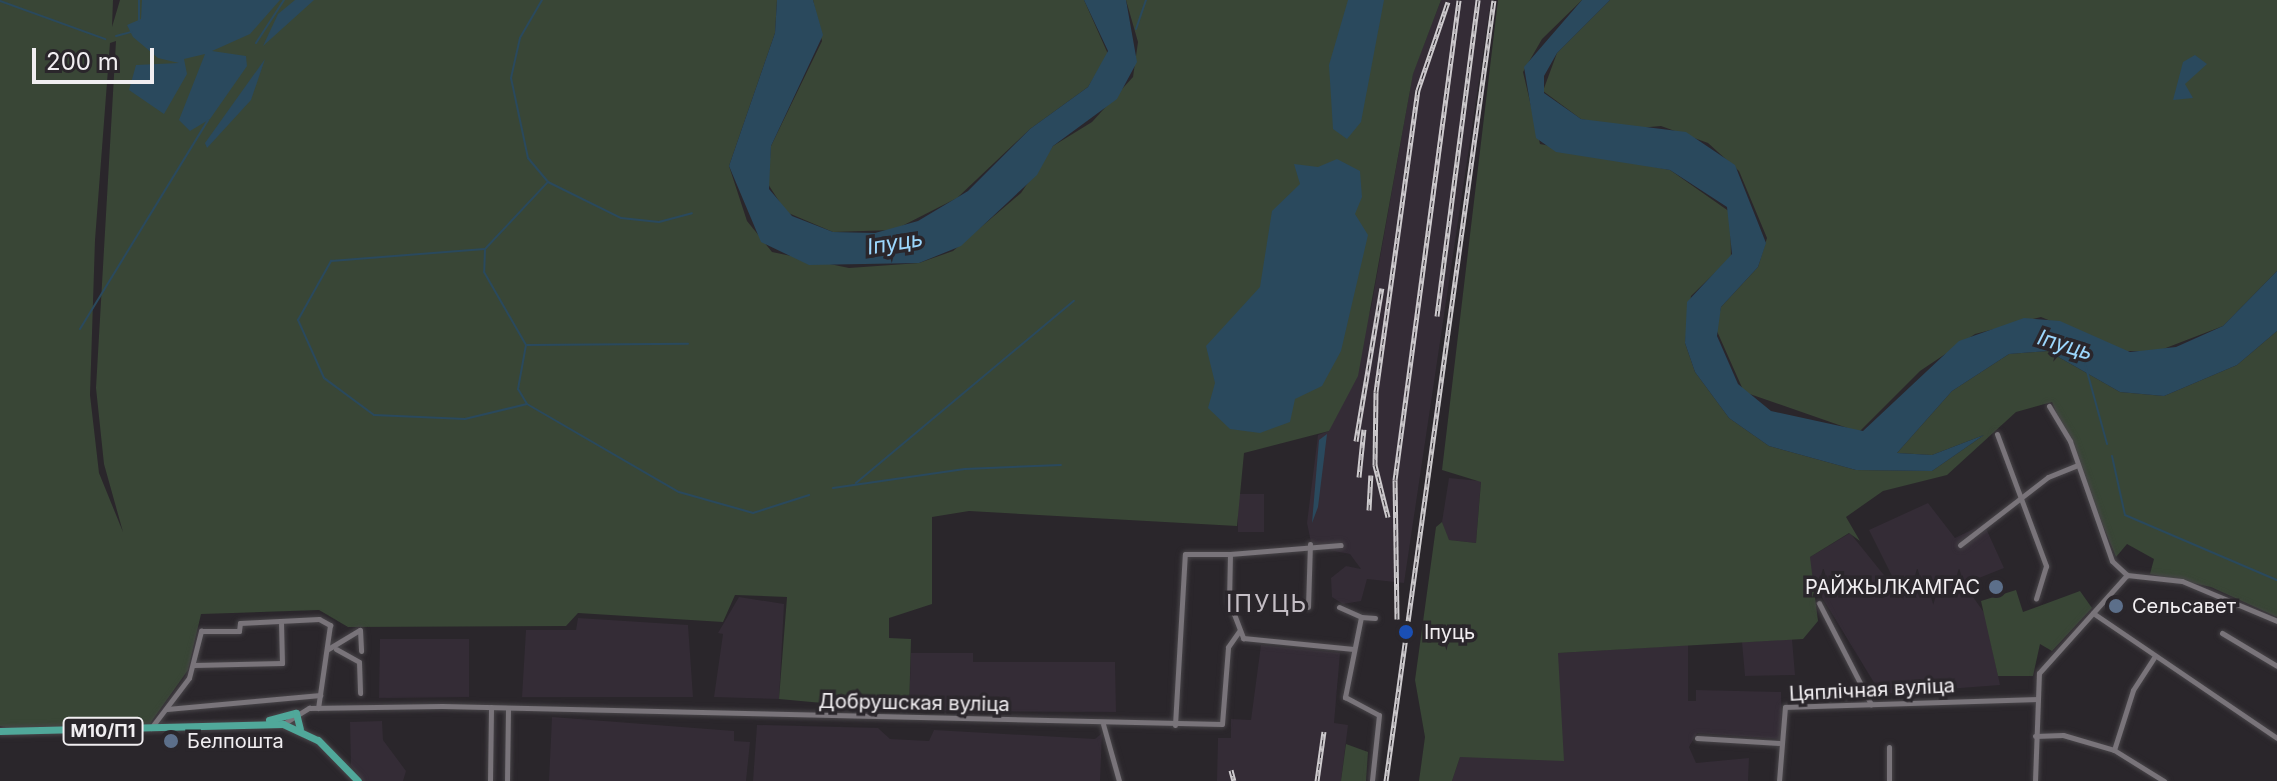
<!DOCTYPE html>
<html>
<head>
<meta charset="utf-8">
<style>
  body { margin:0 }
  #map { position:relative; width:2277px; height:781px; overflow:hidden; background:#2a262b; font-family:Inter,sans-serif }
  div>[style] { position:absolute }
  .built>* { inset:0; background:#342c36 }
  .green>* { inset:0; background:#394636 }
  .water>* { inset:0; background:#2a495d }
  .stream>* { height:2px; margin:-1px; padding:0 1px; transform-origin:1px; border-radius:1px; background:#2a495d }
  .roads { filter:drop-shadow(0 0 2px #484549) drop-shadow(0 0 2px #484549) }
  .minor>* { height:5px; margin:-2.5px; padding:0 2.5px; transform-origin:2.5px; border-radius:2.5px; background:#79747a }
  .major>* { height:7px; margin:-3.5px; padding:0 3.5px; transform-origin:3.5px; border-radius:3.5px; background:#50a89a }
  .rail>* { height:5px; margin-top:-2.5px; transform-origin:0; background:repeating-linear-gradient(90deg,#2a262b 0 6px,#cecbce 0 12px); box-sizing:border-box; border-block:2px solid #cecbce }
  .dots>* { width:22px; height:22px; translate:-50% -50%; box-sizing:border-box; border:4px solid #2a262b; border-radius:50% }
  span { translate:-50% -50%; white-space:nowrap; text-align:center; line-height:1.15; -webkit-text-stroke:7px #2a262b; paint-order:stroke }
  .shield-label span { padding:2px 6px; background:#2a262b; border:2px solid; border-radius:6px; -webkit-text-stroke-width:0 }
  .shield-label { font-size:18px; color:#f1eef1; font-weight:700 }
  .poi-label { font-size:20px; color:#f1eef1 }
  .right { translate:-100% -50%; text-align:right }
  .left { translate:0 -50%; text-align:left }
  .street-label { font-size:20px; color:#f1eef1 }
  .water-label { font-size:22px; color:#9cd7fd; font-style:italic }
  .quarter-label { font-size:24px; color:#c4bec5; letter-spacing:2px }
  .scale { position:absolute; left:32px; top:48px; width:122px; height:36px; box-sizing:border-box; border:4px solid #f1eef1; border-top:0; padding-left:10px; font-size:24px; line-height:28px; white-space:nowrap; color:#f1eef1; -webkit-text-stroke:6px #2a262b; paint-order:stroke }
</style>
</head>
<body>
<div id="map">
  <div class="built">
    <i style="clip-path:polygon(1441px 0,1491px 0,1404px 583px,1367px 579px,1361px 601px,1343px 604px,1332px 597px,1331px 578px,1346px 566px,1361px 569px,1350px 554px,1312px 547px,1307px 523px,1318px 435px,1329px 431px,1371px 308px,1413px 73px)"></i>
    <i style="clip-path:polygon(1449px 478px,1481px 481px,1476px 543px,1448px 540px,1442px 522px)"></i>
    <i style="clip-path:polygon(1238px 494px,1264px 494px,1264px 532px,1238px 532px)"></i>
    <i style="clip-path:polygon(1928px 503px,1955px 538px,1984px 524px,2004px 568px,1964px 584px,1985px 614px,2000px 685px,1881px 694px,1809px 576px,1810px 557px,1850px 533px,1904px 600px,1869px 530px)"></i>
    <i style="clip-path:polygon(739px 597px,784px 604px,779px 699px,714px 697px,723px 634px,718px 633px)"></i>
    <i style="clip-path:polygon(578px 618px,688px 625px,693px 697px,522px 697px,526px 630px,576px 630px)"></i>
    <i style="clip-path:polygon(380px 639px,469px 639px,469px 697px,379px 698px)"></i>
    <i style="clip-path:polygon(1792px 639px,1795px 675px,1745px 676px,1742px 642px)"></i>
    <i style="clip-path:polygon(1261px 645px,1340px 653px,1334px 723px,1348px 725px,1341px 781px,1217px 781px,1218px 738px,1231px 738px,1231px 719px,1251px 720px)"></i>
    <i style="clip-path:polygon(1688px 645px,1688px 701px,1696px 701px,1696px 690px,1781px 692px,1782px 739px,1697px 733px,1689px 747px,1696px 763px,1749px 758px,1748px 781px,1452px 781px,1460px 757px,1558px 653px)"></i>
    <i style="clip-path:polygon(911px 653px,973px 653px,973px 662px,1115px 662px,1116px 712px,909px 711px)"></i>
    <i style="clip-path:polygon(552px 717px,734px 731px,734px 741px,750px 742px,746px 781px,549px 781px)"></i>
    <i style="clip-path:polygon(382px 721px,383px 740px,406px 771px,403px 781px,363px 781px,351px 765px,350px 722px)"></i>
    <i style="clip-path:polygon(757px 725px,878px 728px,890px 739px,929px 741px,934px 730px,1095px 739px,1102px 733px,1100px 781px,753px 781px)"></i>
  </div>
  <div class="green">
    <i style="clip-path:polygon(evenodd,0 0,113px 0,112px 27px,120px 0,777px 0,775px 33px,729px 166px,747px 221px,772px 252px,849px 268px,919px 263px,953px 251px,1021px 193px,1053px 146px,1092px 122px,1133px 77px,1138px 42px,1126px 0,1441px 0,1413px 74px,1358px 376px,1329px 431px,1244px 453px,1237px 526px,969px 511px,932px 517px,932px 604px,889px 618px,889px 638px,911px 639px,909px 711px,779px 699px,787px 597px,735px 595px,723px 622px,578px 613px,566px 626px,348px 627px,319px 610px,201px 614px,188px 670px,149px 725px,16px 729px,0 726px,0 0,116px 41px,96px 388px,104px 464px,123px 532px,99px 473px,90px 395px,95px 240px,110px 43px,116px 41px)"></i>
    <i style="clip-path:polygon(813px 0,1084px 0,1108px 54px,1088px 87px,1030px 129px,957px 198px,894px 230px,833px 232px,786px 212px,768px 184px,771px 146px,822px 41px)"></i>
    <i style="clip-path:polygon(1498px 0,1582px 0,1542px 39px,1523px 72px,1540px 144px,1670px 170px,1730px 212px,1731px 257px,1691px 296px,1685px 343px,1695px 372px,1729px 418px,1769px 446px,1856px 470px,1932px 471px,1984px 435px,1932px 455px,1897px 453px,1952px 391px,2009px 354px,2048px 351px,2120px 392px,2164px 396px,2237px 365px,2277px 331px,2277px 617px,2211px 587px,2150px 574px,2154px 559px,2127px 544px,2116px 557px,2052px 402px,2016px 412px,1947px 475px,1883px 491px,1846px 517px,1860px 541px,1849px 533px,1810px 557px,1818px 621px,1803px 639px,1558px 653px,1564px 761px,1460px 757px,1452px 781px,1419px 781px,1425px 737px,1415px 680px,1436px 527px,1442px 522px,1449px 540px,1476px 543px,1481px 482px,1442px 470px)"></i>
    <i style="clip-path:polygon(1610px 0,2277px 0,2277px 271px,2223px 326px,2158px 351px,2124px 351px,2041px 317px,1975px 334px,1920px 371px,1859px 432px,1744px 392px,1716px 329px,1721px 307px,1758px 267px,1767px 238px,1739px 171px,1708px 143px,1661px 126px,1627px 129px,1581px 119px,1543px 91px,1557px 53px)"></i>
    <i style="clip-path:polygon(2016px 590px,2023px 612px,2080px 591px,2092px 608px,2052px 651px,2040px 644px,2033px 676px,1998px 676px,1981px 601px)"></i>
    <i style="clip-path:polygon(1346px 744px,1368px 752px,1366px 781px,1341px 781px)"></i>
  </div>
  <div class="water">
    <i style="clip-path:polygon(142px 0,280px 0,250px 34px,212px 51px,246px 56px,247px 66px,210px 119px,190px 131px,179px 120px,205px 54px,184px 59px,187px 74px,164px 114px,129px 90px,136px 65px,179px 63px,158px 58px,133px 37px,127px 25px,141px 19px)"></i>
    <i style="clip-path:polygon(295px 0,314px 0,263px 46px,278px 14px)"></i>
    <i style="clip-path:polygon(777px 0,813px 0,823px 35px,771px 146px,769px 189px,792px 216px,833px 232px,875px 233px,918px 221px,968px 191px,1030px 129px,1088px 87px,1108px 51px,1084px 0,1126px 0,1137px 62px,1117px 99px,1053px 146px,1037px 175px,961px 246px,919px 263px,809px 265px,761px 242px,729px 166px,775px 33px)"></i>
    <i style="clip-path:polygon(1348px 0,1384px 0,1361px 122px,1347px 139px,1333px 129px,1329px 65px)"></i>
    <i style="clip-path:polygon(1582px 0,1610px 0,1557px 53px,1544px 76px,1544px 93px,1581px 119px,1686px 132px,1735px 165px,1766px 243px,1758px 267px,1721px 307px,1717px 336px,1738px 384px,1771px 411px,1863px 431px,1959px 341px,2024px 318px,2060px 321px,2130px 352px,2176px 347px,2223px 326px,2277px 271px,2277px 331px,2237px 365px,2164px 396px,2120px 392px,2048px 351px,2009px 354px,1952px 391px,1897px 453px,1932px 455px,1984px 435px,1932px 471px,1856px 470px,1769px 446px,1729px 418px,1695px 372px,1685px 343px,1687px 302px,1732px 254px,1727px 207px,1670px 170px,1556px 152px,1536px 138px,1524px 67px)"></i>
    <i style="clip-path:polygon(2195px 55px,2207px 64px,2185px 84px,2193px 98px,2173px 100px,2183px 62px)"></i>
    <i style="clip-path:polygon(265px 59px,251px 100px,207px 148px,205px 143px)"></i>
    <i style="clip-path:polygon(1337px 159px,1360px 171px,1362px 197px,1355px 214px,1368px 235px,1341px 351px,1322px 386px,1295px 399px,1290px 422px,1260px 433px,1230px 429px,1208px 408px,1215px 383px,1206px 346px,1260px 287px,1272px 211px,1300px 184px,1294px 164px,1318px 167px)"></i>
    <i style="clip-path:polygon(1327px 434px,1318px 507px,1312px 523px,1319px 440px)"></i>
  </div>
  <div class="stream">
    <i style="left:542px;top:0;width:44px;rotate:120.1deg"></i>
    <i style="left:520px;top:38px;width:41px;rotate:102.7deg"></i>
    <i style="left:511px;top:78px;width:82px;rotate:78deg"></i>
    <i style="left:528px;top:158px;width:31px;rotate:50deg"></i>
    <i style="left:548px;top:182px;width:81px;rotate:26.3deg"></i>
    <i style="left:621px;top:218px;width:38px;rotate:6deg"></i>
    <i style="left:659px;top:222px;width:34px;rotate:-15deg"></i>
    <i style="left:0;top:1px;width:112px;rotate:19.9deg"></i>
    <i style="left:139px;top:21px;width:21px;rotate:-90deg"></i>
    <i style="left:1136px;top:29px;width:31px;rotate:-71deg"></i>
    <i style="left:116px;top:36px;width:16px;rotate:-15deg"></i>
    <i style="left:256px;top:43px;width:51px;rotate:-56.9deg"></i>
    <i style="left:485px;top:249px;width:23px;rotate:92deg"></i>
    <i style="left:484px;top:272px;width:84px;rotate:60.1deg"></i>
    <i style="left:526px;top:345px;width:162px;rotate:-0.4deg"></i>
    <i style="left:80px;top:329px;width:245px;rotate:-58.5deg"></i>
    <i style="left:526px;top:345px;width:45px;rotate:100.3deg"></i>
    <i style="left:518px;top:389px;width:17px;rotate:59deg"></i>
    <i style="left:527px;top:404px;width:176px;rotate:30.1deg"></i>
    <i style="left:679px;top:492px;width:77px;rotate:15.8deg"></i>
    <i style="left:753px;top:513px;width:59px;rotate:-17.8deg"></i>
    <i style="left:2085px;top:364px;width:83px;rotate:74.6deg"></i>
    <i style="left:527px;top:404px;width:64px;rotate:166.4deg"></i>
    <i style="left:465px;top:419px;width:91px;rotate:-177.5deg"></i>
    <i style="left:374px;top:415px;width:62px;rotate:-143.5deg"></i>
    <i style="left:324px;top:378px;width:64px;rotate:-114.1deg"></i>
    <i style="left:298px;top:320px;width:68px;rotate:-60.8deg"></i>
    <i style="left:331px;top:261px;width:154px;rotate:-4.5deg"></i>
    <i style="left:485px;top:249px;width:92px;rotate:-46.8deg"></i>
    <i style="left:2112px;top:456px;width:60px;rotate:77.6deg"></i>
    <i style="left:2125px;top:515px;width:165px;rotate:23.2deg"></i>
    <i style="left:856px;top:483px;width:284px;rotate:-39.9deg"></i>
    <i style="left:833px;top:488px;width:133px;rotate:-8.2deg"></i>
    <i style="left:965px;top:469px;width:96px;rotate:-2.4deg"></i>
  </div>
  <div class="roads">
    <div class="minor">
      <i style="left:2049px;top:406px;width:41px;rotate:59deg"></i>
      <i style="left:2070px;top:441px;width:127px;rotate:70.7deg"></i>
      <i style="left:2112px;top:561px;width:21px;rotate:43deg"></i>
      <i style="left:2127px;top:575px;width:55px;rotate:6.2deg"></i>
      <i style="left:2182px;top:581px;width:103px;rotate:22.8deg"></i>
      <i style="left:1997px;top:434px;width:141px;rotate:69.6deg"></i>
      <i style="left:2046px;top:566px;width:34px;rotate:107deg"></i>
      <i style="left:1960px;top:545px;width:111px;rotate:-37.7deg"></i>
      <i style="left:2048px;top:477px;width:31px;rotate:-22deg"></i>
      <i style="left:1230px;top:554px;width:111px;rotate:-4.6deg"></i>
      <i style="left:1819px;top:603px;width:114px;rotate:62.8deg"></i>
      <i style="left:1308px;top:607px;width:63px;rotate:-88.2deg"></i>
      <i style="left:1339px;top:607px;width:24px;rotate:24deg"></i>
      <i style="left:1361px;top:617px;width:82px;rotate:101.3deg"></i>
      <i style="left:1345px;top:697px;width:38px;rotate:28deg"></i>
      <i style="left:1379px;top:715px;width:66px;rotate:96.1deg"></i>
      <i style="left:2093px;top:613px;width:222px;rotate:34.2deg"></i>
      <i style="left:1361px;top:617px;width:14px;rotate:4deg"></i>
      <i style="left:2222px;top:633px;width:64px;rotate:31deg"></i>
      <i style="left:328px;top:649px;width:37px;rotate:-31deg"></i>
      <i style="left:360px;top:630px;width:21px;rotate:87deg"></i>
      <i style="left:336px;top:649px;width:26px;rotate:29deg"></i>
      <i style="left:359px;top:662px;width:31px;rotate:88deg"></i>
      <i style="left:194px;top:665px;width:88px;rotate:-1.3deg"></i>
      <i style="left:282px;top:663px;width:42px;rotate:-91.4deg"></i>
      <i style="left:167px;top:709px;width:154px;rotate:-5.2deg"></i>
      <i style="left:283px;top:724px;width:31px;rotate:-32deg"></i>
      <i style="left:309px;top:708px;width:133px;rotate:-0.9deg"></i>
      <i style="left:442px;top:706px;width:780px;rotate:1.32deg"></i>
      <i style="left:1222px;top:724px;width:77px;rotate:-85.5deg"></i>
      <i style="left:1228px;top:647px;width:19px;rotate:-55deg"></i>
      <i style="left:1103px;top:724px;width:59px;rotate:74.3deg"></i>
      <i style="left:1175px;top:725px;width:171px;rotate:-86.7deg"></i>
      <i style="left:1185px;top:554px;width:45px"></i>
      <i style="left:1230px;top:554px;width:47px;rotate:91.2deg"></i>
      <i style="left:1229px;top:601px;width:40px;rotate:69deg"></i>
      <i style="left:1243px;top:638px;width:111px;rotate:5.7deg"></i>
      <i style="left:151px;top:728px;width:63px;rotate:-52.8deg"></i>
      <i style="left:189px;top:678px;width:49px;rotate:-75.7deg"></i>
      <i style="left:201px;top:631px;width:38px"></i>
      <i style="left:239px;top:631px;width:8px;rotate:-83deg"></i>
      <i style="left:240px;top:623px;width:79px;rotate:-2.9deg"></i>
      <i style="left:319px;top:619px;width:13px;rotate:29deg"></i>
      <i style="left:330px;top:625px;width:84px;rotate:98.2deg"></i>
      <i style="left:2035px;top:736px;width:28px;rotate:-2deg"></i>
      <i style="left:2063px;top:735px;width:53px;rotate:16.4deg"></i>
      <i style="left:2114px;top:750px;width:59px;rotate:31.8deg"></i>
      <i style="left:1697px;top:738px;width:82px;rotate:3.5deg"></i>
      <i style="left:2114px;top:750px;width:63px;rotate:-72.4deg"></i>
      <i style="left:2133px;top:690px;width:40px;rotate:-57.1deg"></i>
      <i style="left:490px;top:781px;width:74px;rotate:-89.2deg"></i>
      <i style="left:507px;top:781px;width:73px;rotate:-89.2deg"></i>
      <i style="left:1779px;top:781px;width:74px;rotate:-85.4deg"></i>
      <i style="left:1785px;top:707px;width:251px;rotate:-1.8deg"></i>
      <i style="left:1889px;top:781px;width:34px;rotate:-90deg"></i>
      <i style="left:2035px;top:781px;width:108px;rotate:-87.9deg"></i>
      <i style="left:2039px;top:673px;width:132px;rotate:-48.1deg"></i>
    </div>
    <div class="major">
      <i style="left:269px;top:720px;width:28px;rotate:-15deg"></i>
      <i style="left:296px;top:713px;width:16px;rotate:76deg"></i>
      <i style="left:0;top:731px;width:283px;rotate:-1.4deg"></i>
      <i style="left:283px;top:724px;width:38px;rotate:25deg"></i>
      <i style="left:318px;top:740px;width:57px;rotate:45.7deg"></i>
    </div>
  </div>
  <div class="rail">
    <i style="left:1437px;top:316px;width:319px;rotate:-82.6deg"></i>
    <i style="left:1356px;top:441px;width:155px;rotate:-80.4deg"></i>
    <i style="left:1359px;top:477px;width:48px;rotate:-84.1deg"></i>
    <i style="left:1369px;top:510px;width:35px;rotate:-87deg"></i>
    <i style="left:1388px;top:517px;width:54px;rotate:-104deg"></i>
    <i style="left:1375px;top:465px;width:73px;rotate:-89.2deg"></i>
    <i style="left:1376px;top:392px;width:305px;rotate:-82.1deg"></i>
    <i style="left:1418px;top:90px;width:93px;rotate:-71.2deg"></i>
    <i style="left:1397px;top:619px;width:139px;rotate:-90.8deg"></i>
    <i style="left:1395px;top:480px;width:484px;rotate:-82.4deg"></i>
    <i style="left:1231px;top:770px;width:11px;rotate:75deg"></i>
    <i style="left:1317px;top:781px;width:50px;rotate:-82deg"></i>
    <i style="left:1386px;top:781px;width:788px;rotate:-82.13deg"></i>
  </div>
  <div class="dots">
    <i style="left:1996px;top:587px;background:#5c6f8a"></i>
    <i style="left:2116px;top:606px;background:#5c6f8a"></i>
    <i style="left:1406px;top:632px;background:#1a4fb4"></i>
    <i style="left:171px;top:741px;background:#5c6f8a"></i>
  </div>
  <div class="shield-label">
    <span style="left:103px;top:731px">М10/П1</span>
  </div>
  <div class="poi-label">
    <span class="right" style="left:1980px;top:587px">РАЙЖЫЛКАМГАС</span>
    <span class="left" style="left:2132px;top:606px">Сельсавет</span>
    <span class="left" style="left:1424px;top:632px">Іпуць</span>
    <span class="left" style="left:187px;top:741px">Белпошта</span>
  </div>
  <div class="street-label">
    <span style="left:1872px;top:690px;rotate:-3deg">Цяплічная вуліца</span>
    <span style="left:914px;top:703px;rotate:1deg">Добрушская вуліца</span>
  </div>
  <div class="water-label">
    <span style="left:895px;top:243px;rotate:-9deg">Іпуць</span>
    <span style="left:2065px;top:345px;rotate:17deg">Іпуць</span>
  </div>
  <div class="quarter-label">
    <span style="left:1267px;top:604px">ІПУЦЬ</span>
  </div>
  <div class="scale">200 m</div>
</div>
</body>
</html>
